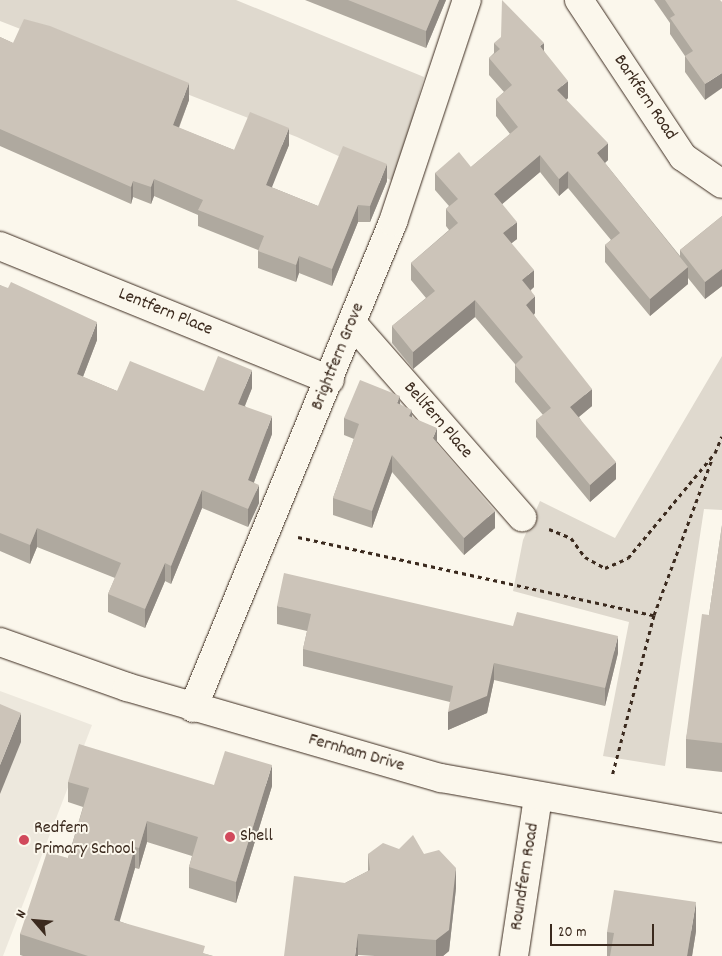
<!DOCTYPE html>
<html>
<head>
<meta charset="utf-8">
<style>
  body { margin:0 }
  #map { position:relative; width:722px; height:956px; overflow:hidden; background:#fbf7ec; font-family:Dekko,sans-serif }
  div>[style] { position:absolute }
  .built>* { inset:0; background:#ede8dd }
  .green>* { inset:0; background:#dfd9ce }
  .path>* { height:3px; margin-top:-1.5px; transform-origin:0; background:repeating-linear-gradient(90deg,#3b2a1e 0 4px,transparent 0 8px) }
  .roads { filter:drop-shadow(0 0 1px #3b2a1e) drop-shadow(0 0 1px #3b2a1e) }
  .street>* { height:28px; margin:-14px; padding:0 14px; transform-origin:14px; border-radius:14px; background:#fbf7ec }
  .secondary>* { height:28px; margin:-14px; padding:0 14px; transform-origin:14px; border-radius:14px; background:#fbf7ec }
  .wall>* { inset:0; background:#afa99f }
  .shaded-wall>* { inset:0; background:#8f8982 }
  .building>* { inset:0; background:#ccc4b9 }
  .dots>* { width:14px; height:14px; translate:-50% -50%; box-sizing:border-box; border:2px solid #fbf7ec; border-radius:50% }
  span { translate:-50% -50%; white-space:nowrap; text-align:center; line-height:1.15; -webkit-text-stroke:4px #fbf7ec; paint-order:stroke }
  .street-label { font-size:18px; color:#3b2a1e }
  .poi-label { font-size:18px; color:#3b2a1e }
  .left { translate:0 -50%; text-align:left }
  .north { position:absolute; left:10px; top:896px; width:50px; height:50px; -webkit-text-stroke:4px #fbf7ec; paint-order:stroke; rotate:297deg; font-size:14px; font-weight:700; line-height:20px; text-align:center; color:#3b2a1e }
  .north::after { content:''; display:block; margin:auto; width:18px; height:22px; background:#3b2a1e; clip-path:polygon(50% 0,100% 100%,50% 72%,0 100%) }
  .scale { position:absolute; left:550px; top:924px; width:104px; height:22px; box-sizing:border-box; border:2px solid #3b2a1e; border-top:0; padding-left:6px; font-size:15px; line-height:18px; white-space:nowrap; color:#3b2a1e; -webkit-text-stroke:4px #fbf7ec; paint-order:stroke }
</style>
</head>
<body>
<div id="map">
  <div class="built">
    <i style="clip-path:polygon(0 691px,92px 725px,3px 956px,0 956px)"></i>
  </div>
  <div class="green">
    <i style="clip-path:polygon(0 0,236px 0,424px 77px,395px 182px,297px 137px,0 21px)"></i>
    <i style="clip-path:polygon(722px 356px,722px 510px,704px 509px,665px 766px,603px 756px,629px 622px,513px 591px,523px 540px,540px 501px,615px 538px)"></i>
  </div>
  <div class="path">
    <i style="left:715px;top:453px;width:18px;rotate:-68deg"></i>
    <i style="left:549px;top:529px;width:24px;rotate:22deg"></i>
    <i style="left:571px;top:538px;width:24px;rotate:54deg"></i>
    <i style="left:585px;top:557px;width:23px;rotate:29deg"></i>
    <i style="left:605px;top:568px;width:25px;rotate:-23deg"></i>
    <i style="left:628px;top:558px;width:136px;rotate:-50.4deg"></i>
    <i style="left:298px;top:537px;width:364px;rotate:12.4deg"></i>
    <i style="left:654px;top:615px;width:166px;rotate:104.6deg"></i>
    <i style="left:654px;top:615px;width:166px;rotate:-69.6deg"></i>
  </div>
  <div class="roads">
    <div class="street">
      <i style="left:579px;top:0;width:188px;rotate:56.5deg"></i>
      <i style="left:683px;top:157px;width:47px;rotate:34.7deg"></i>
      <i style="left:0;top:246px;width:356px;rotate:22.1deg"></i>
      <i style="left:353px;top:324px;width:257px;rotate:48.8deg"></i>
      <i style="left:193px;top:708px;width:526px;rotate:-67.63deg"></i>
      <i style="left:393px;top:222px;width:234px;rotate:-71.6deg"></i>
      <i style="left:514px;top:956px;width:160px;rotate:-81.4deg"></i>
    </div>
    <div class="secondary">
      <i style="left:0;top:642px;width:135px;rotate:19.5deg"></i>
      <i style="left:127px;top:687px;width:327px;rotate:16.2deg"></i>
      <i style="left:441px;top:778px;width:285px;rotate:10.1deg"></i>
    </div>
  </div>
  <div class="wall">
    <i style="clip-path:polygon(305px 0,446px 0,426px 48px)"></i>
    <i style="clip-path:polygon(654px 0,720px 0,705px 100px,685px 72px,685px 56px,670px 34px,670px 23px)"></i>
    <i style="clip-path:polygon(0 37px,13px 43px,189px 100px,179px 128px,234px 150px,289px 145px,271px 187px,318px 206px,387px 181px,370px 222px,358px 222px,332px 286px,299px 273px,296px 282px,258px 268px,258px 250px,198px 226px,198px 215px,154px 196px,151px 204px,133px 197px,131px 204px,0 146px)"></i>
    <i style="clip-path:polygon(494px 43px,544px 51px,568px 98px,566px 100px,608px 160px,605px 163px,680px 256px,680px 250px,722px 216px,722px 286px,705px 299px,688px 278px,688px 284px,650px 316px,605px 262px,605px 245px,611px 240px,568px 188px,559px 196px,540px 172px,502px 204px,517px 239px,511px 243px,534px 287px,531px 290px,535px 313px,534px 315px,592px 406px,579px 417px,616px 479px,590px 502px,536px 437px,536px 420px,543px 415px,515px 382px,515px 364px,475px 317px,413px 369px,392px 343px,392px 326px,426px 298px,411px 280px,411px 263px,449px 230px,446px 226px,446px 209px,449px 206px,435px 190px,435px 173px,471px 167px,510px 134px,496px 116px,496px 99px,504px 92px,489px 75px,489px 58px,494px 53px)"></i>
    <i style="clip-path:polygon(0 285px,97px 340px,83px 377px,117px 391px,204px 391px,252px 388px,245px 406px,272px 434px,254px 482px,259px 503px,248px 527px,202px 508px,171px 584px,165px 581px,145px 628px,108px 612px,108px 594px,115px 578px,37px 547px,30px 564px,0 551px)"></i>
    <i style="clip-path:polygon(400px 404px,437px 443px,495px 528px,464px 555px,392px 472px,372px 528px,333px 515px,333px 498px,354px 439px,344px 435px,344px 418px)"></i>
    <i style="clip-path:polygon(722px 525px,722px 772px,686px 768px,686px 739px,709px 615px)"></i>
    <i style="clip-path:polygon(277px 606px,618px 653px,605px 706px,494px 680px,487px 713px,448px 730px,450px 702px,303px 666px,303px 649px,307px 631px,277px 624px)"></i>
    <i style="clip-path:polygon(68px 782px,214px 785px,272px 786px,236px 903px,189px 888px,189px 867px,192px 856px,147px 842px,139px 869px,135px 868px,119px 921px,205px 954px,213px 956px,23px 956px,20px 955px,20px 934px,68px 858px,83px 807px,68px 802px)"></i>
    <i style="clip-path:polygon(399px 849px,424px 854px,456px 888px,449px 951px,443px 956px,375px 956px,358px 955px,345px 883px,368px 871px,368px 854px)"></i>
    <i style="clip-path:polygon(696px 931px,692px 956px,607px 956px,607px 932px)"></i>
  </div>
  <div class="shaded-wall">
    <i style="clip-path:polygon(439px 0,446px 0,426px 48px,426px 31px)"></i>
    <i style="clip-path:polygon(544px 43px,544px 60px,540px 46px)"></i>
    <i style="clip-path:polygon(722px 73px,722px 88px,705px 100px,705px 84px)"></i>
    <i style="clip-path:polygon(568px 81px,568px 98px,557px 107px,557px 90px)"></i>
    <i style="clip-path:polygon(189px 83px,189px 100px,173px 142px,173px 125px)"></i>
    <i style="clip-path:polygon(289px 128px,289px 145px,266px 202px,266px 185px)"></i>
    <i style="clip-path:polygon(608px 143px,608px 160px,597px 170px,597px 153px)"></i>
    <i style="clip-path:polygon(540px 155px,540px 172px,494px 211px,494px 194px)"></i>
    <i style="clip-path:polygon(387px 164px,387px 181px,370px 222px,370px 206px)"></i>
    <i style="clip-path:polygon(568px 171px,568px 188px,559px 196px,559px 179px)"></i>
    <i style="clip-path:polygon(154px 179px,154px 196px,151px 204px,151px 187px)"></i>
    <i style="clip-path:polygon(133px 181px,133px 197px,131px 204px,131px 187px)"></i>
    <i style="clip-path:polygon(358px 205px,358px 222px,332px 286px,332px 269px)"></i>
    <i style="clip-path:polygon(517px 222px,517px 239px,503px 250px,503px 233px)"></i>
    <i style="clip-path:polygon(299px 256px,299px 273px,296px 282px,296px 265px)"></i>
    <i style="clip-path:polygon(688px 267px,688px 284px,650px 316px,650px 299px)"></i>
    <i style="clip-path:polygon(722px 269px,722px 286px,705px 299px,705px 282px)"></i>
    <i style="clip-path:polygon(534px 270px,534px 287px,522px 297px,522px 280px)"></i>
    <i style="clip-path:polygon(535px 296px,535px 313px,526px 322px,526px 305px)"></i>
    <i style="clip-path:polygon(475px 300px,475px 317px,413px 369px,413px 352px)"></i>
    <i style="clip-path:polygon(97px 322px,97px 340px,77px 392px,77px 374px)"></i>
    <i style="clip-path:polygon(252px 370px,252px 388px,238px 422px,238px 404px)"></i>
    <i style="clip-path:polygon(592px 389px,592px 406px,570px 424px,570px 407px)"></i>
    <i style="clip-path:polygon(400px 396px,400px 413px,397px 403px)"></i>
    <i style="clip-path:polygon(412px 410px,412px 427px,409px 416px)"></i>
    <i style="clip-path:polygon(272px 416px,272px 434px,248px 498px,248px 480px)"></i>
    <i style="clip-path:polygon(437px 428px,437px 445px,433px 438px)"></i>
    <i style="clip-path:polygon(392px 455px,392px 472px,372px 528px,372px 511px)"></i>
    <i style="clip-path:polygon(616px 462px,616px 479px,590px 502px,590px 485px)"></i>
    <i style="clip-path:polygon(259px 485px,259px 503px,248px 527px,248px 509px)"></i>
    <i style="clip-path:polygon(202px 490px,202px 508px,171px 584px,171px 566px)"></i>
    <i style="clip-path:polygon(495px 511px,495px 528px,464px 555px,464px 538px)"></i>
    <i style="clip-path:polygon(37px 528px,37px 547px,30px 564px,30px 545px)"></i>
    <i style="clip-path:polygon(165px 563px,165px 581px,145px 628px,145px 609px)"></i>
    <i style="clip-path:polygon(618px 636px,618px 653px,605px 706px,605px 688px)"></i>
    <i style="clip-path:polygon(494px 663px,494px 680px,487px 713px,448px 730px,448px 712px)"></i>
    <i style="clip-path:polygon(21px 713px,21px 742px,0 794px,0 765px)"></i>
    <i style="clip-path:polygon(272px 765px,272px 786px,236px 903px,236px 882px)"></i>
    <i style="clip-path:polygon(147px 821px,147px 842px,139px 869px,139px 848px)"></i>
    <i style="clip-path:polygon(135px 847px,135px 868px,114px 941px,114px 920px)"></i>
    <i style="clip-path:polygon(456px 868px,456px 888px,449px 951px,443px 956px,436px 956px,436px 940px)"></i>
    <i style="clip-path:polygon(696px 902px,696px 931px,692px 956px,687px 956px)"></i>
    <i style="clip-path:polygon(358px 934px,358px 956px,355px 956px)"></i>
  </div>
  <div class="building">
    <i style="clip-path:polygon(348px 0,439px 0,426px 31px)"></i>
    <i style="clip-path:polygon(502px 0,544px 43px,540px 46px,568px 81px,557px 90px,608px 143px,597px 153px,688px 267px,650px 299px,605px 245px,620px 233px,568px 171px,559px 179px,540px 155px,494px 194px,517px 222px,503px 233px,534px 270px,522px 280px,535px 296px,526px 305px,592px 389px,570px 407px,616px 462px,590px 485px,536px 420px,551px 408px,515px 365px,523px 357px,475px 300px,413px 352px,392px 326px,435px 291px,411px 263px,458px 223px,446px 209px,458px 199px,435px 173px,459px 152px,471px 167px,518px 127px,496px 99px,512px 85px,489px 58px,500px 49px,494px 43px,501px 37px)"></i>
    <i style="clip-path:polygon(665px 0,720px 0,722px 2px,722px 73px,705px 84px,685px 56px,693px 51px,670px 18px,675px 15px)"></i>
    <i style="clip-path:polygon(24px 19px,50px 26px,189px 83px,173px 125px,234px 150px,250px 112px,289px 128px,266px 185px,318px 206px,343px 146px,387px 164px,370px 206px,358px 205px,332px 269px,299px 256px,296px 265px,258px 251px,264px 236px,198px 210px,203px 200px,154px 179px,151px 187px,133px 181px,131px 187px,0 129px,0 37px,13px 43px)"></i>
    <i style="clip-path:polygon(722px 216px,722px 269px,705px 282px,680px 250px)"></i>
    <i style="clip-path:polygon(11px 282px,97px 322px,77px 374px,117px 391px,130px 361px,204px 391px,218px 356px,252px 370px,238px 404px,272px 416px,248px 480px,259px 485px,248px 509px,202px 490px,171px 566px,165px 563px,145px 609px,108px 594px,121px 563px,37px 528px,30px 545px,0 533px,0 285px,8px 288px)"></i>
    <i style="clip-path:polygon(360px 380px,400px 396px,397px 403px,412px 410px,409px 416px,437px 428px,433px 438px,495px 511px,464px 538px,392px 455px,372px 511px,333px 498px,359px 424px,344px 418px)"></i>
    <i style="clip-path:polygon(722px 525px,722px 743px,686px 739px,702px 614px,709px 615px)"></i>
    <i style="clip-path:polygon(284px 573px,513px 626px,517px 612px,618px 636px,605px 688px,494px 663px,487px 696px,448px 712px,453px 686px,303px 649px,311px 614px,277px 606px)"></i>
    <i style="clip-path:polygon(0 704px,21px 713px,0 765px)"></i>
    <i style="clip-path:polygon(79px 744px,214px 785px,225px 751px,272px 765px,236px 882px,189px 867px,198px 837px,147px 821px,139px 848px,135px 847px,114px 920px,205px 946px,203px 953px,213px 956px,88px 956px,20px 934px,47px 852px,68px 858px,89px 788px,68px 782px)"></i>
    <i style="clip-path:polygon(413px 835px,424px 854px,439px 850px,456px 868px,449px 930px,436px 940px,358px 934px,355px 956px,284px 956px,294px 876px,345px 883px,370px 870px,368px 854px,383px 843px,399px 849px)"></i>
    <i style="clip-path:polygon(614px 890px,696px 902px,687px 956px,610px 956px,614px 933px,607px 932px)"></i>
  </div>
  <div class="dots">
    <i style="left:230px;top:837px;background:#d1495b"></i>
    <i style="left:24px;top:840px;background:#d1495b"></i>
  </div>
  <div class="street-label">
    <span style="left:644px;top:98px;rotate:56deg">Barkfern Road</span>
    <span style="left:165px;top:313px;rotate:22deg">Lentfern Place</span>
    <span style="left:339px;top:357px;rotate:-68deg">Brightfern Grove</span>
    <span style="left:437px;top:421px;rotate:49deg">Bellfern Place</span>
    <span style="left:356px;top:754px;rotate:16deg">Fernham Drive</span>
    <span style="left:526px;top:877px;rotate:-81deg">Roundfern Road</span>
  </div>
  <div class="poi-label">
    <span class="left" style="left:34px;top:840px">Redfern<br>Primary School</span>
    <span class="left" style="left:240px;top:837px">Shell</span>
  </div>
  <div class="north">N</div>
  <div class="scale">20 m</div>
</div>
</body>
</html>
